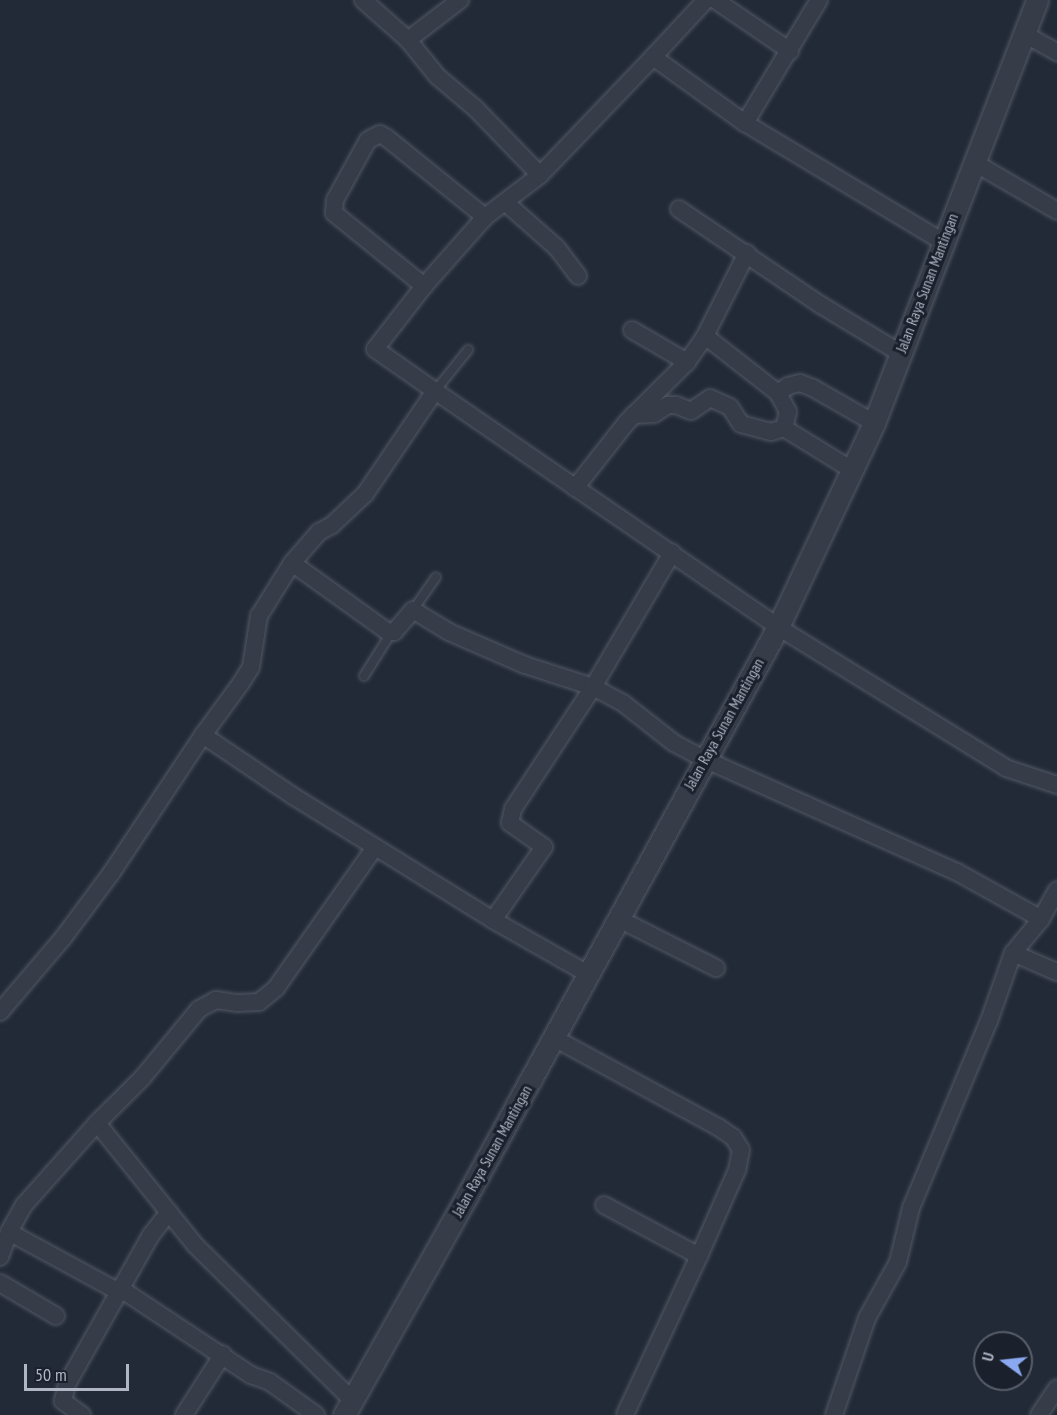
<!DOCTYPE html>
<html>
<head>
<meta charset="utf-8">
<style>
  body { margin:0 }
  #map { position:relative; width:1057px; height:1415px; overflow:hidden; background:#222a37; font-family:"PT Sans Narrow",sans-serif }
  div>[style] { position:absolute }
  .roads { filter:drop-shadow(0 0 2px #535965) drop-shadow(0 0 2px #535965) }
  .service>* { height:8px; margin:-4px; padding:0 4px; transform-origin:4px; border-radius:4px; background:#363c48 }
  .minor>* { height:16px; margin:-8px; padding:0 8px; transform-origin:8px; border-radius:8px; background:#363c48 }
  .tertiary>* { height:21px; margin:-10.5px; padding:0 10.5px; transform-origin:10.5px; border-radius:10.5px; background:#363c48 }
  span { translate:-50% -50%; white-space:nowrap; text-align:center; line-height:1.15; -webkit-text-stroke:6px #1b212c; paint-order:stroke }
  .street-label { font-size:15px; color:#b0b6c4 }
  .north { position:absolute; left:973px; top:1331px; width:60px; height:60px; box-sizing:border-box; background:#1b212c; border:2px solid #575d69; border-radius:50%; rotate:285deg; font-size:16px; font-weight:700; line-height:24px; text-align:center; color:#b0b6c4 }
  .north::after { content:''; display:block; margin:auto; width:21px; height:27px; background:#8aa9f0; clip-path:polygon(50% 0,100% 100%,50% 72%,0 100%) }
  .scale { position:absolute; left:24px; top:1364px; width:105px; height:27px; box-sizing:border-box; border:3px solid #b0b6c4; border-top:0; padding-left:8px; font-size:18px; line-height:21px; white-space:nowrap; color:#b0b6c4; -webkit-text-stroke:4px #1b212c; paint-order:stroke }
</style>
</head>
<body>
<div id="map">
  <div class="roads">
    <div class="service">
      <i style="left:435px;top:391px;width:53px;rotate:-51.2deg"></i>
      <i style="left:413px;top:610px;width:40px;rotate:-55.1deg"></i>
      <i style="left:364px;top:676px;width:51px;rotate:-57.9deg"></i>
    </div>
    <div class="minor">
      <i style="left:363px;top:0;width:60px;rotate:41.6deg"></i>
      <i style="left:408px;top:40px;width:66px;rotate:-37.6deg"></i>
      <i style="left:715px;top:0;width:91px;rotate:34.2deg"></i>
      <i style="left:819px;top:0;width:144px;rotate:121deg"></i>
      <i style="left:745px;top:123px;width:231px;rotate:31deg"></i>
      <i style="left:1024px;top:34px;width:38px;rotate:29deg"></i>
      <i style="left:408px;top:40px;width:46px;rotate:51.1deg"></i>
      <i style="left:437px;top:76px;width:51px;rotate:40.2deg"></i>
      <i style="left:476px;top:109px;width:92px;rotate:45.9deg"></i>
      <i style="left:653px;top:57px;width:78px;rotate:-47.1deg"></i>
      <i style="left:975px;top:163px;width:95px;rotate:30.3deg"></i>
      <i style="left:505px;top:202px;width:69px;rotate:41.5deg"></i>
      <i style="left:557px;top:248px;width:35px;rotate:53deg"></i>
      <i style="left:679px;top:209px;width:171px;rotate:34.1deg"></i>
      <i style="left:821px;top:305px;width:92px;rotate:31.3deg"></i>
      <i style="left:424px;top:286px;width:116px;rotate:-141deg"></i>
      <i style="left:334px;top:213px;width:13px;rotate:-86deg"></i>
      <i style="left:335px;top:200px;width:68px;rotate:-61.2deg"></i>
      <i style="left:368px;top:140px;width:13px;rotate:-27deg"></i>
      <i style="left:380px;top:134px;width:8px;rotate:30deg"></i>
      <i style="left:387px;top:138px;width:126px;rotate:38.9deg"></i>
      <i style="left:632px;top:330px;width:64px;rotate:30.2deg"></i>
      <i style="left:705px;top:336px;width:93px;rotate:38deg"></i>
      <i style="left:778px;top:393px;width:21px;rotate:62deg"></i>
      <i style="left:788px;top:412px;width:16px;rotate:104deg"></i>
      <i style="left:784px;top:428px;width:80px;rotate:31.7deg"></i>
      <i style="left:435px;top:391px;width:73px;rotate:-145deg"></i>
      <i style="left:375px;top:349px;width:80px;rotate:-52.1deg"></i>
      <i style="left:424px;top:286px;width:92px;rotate:-48.5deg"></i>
      <i style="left:485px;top:217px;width:69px;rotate:-37.4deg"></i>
      <i style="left:540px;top:175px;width:163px;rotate:-46.2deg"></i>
      <i style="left:653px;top:57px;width:113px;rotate:35.7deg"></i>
      <i style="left:778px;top:393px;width:12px;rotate:-35deg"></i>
      <i style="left:788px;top:386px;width:12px;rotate:-14deg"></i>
      <i style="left:800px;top:383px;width:14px;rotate:21deg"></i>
      <i style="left:813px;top:388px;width:70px;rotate:29.8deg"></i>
      <i style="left:633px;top:415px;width:21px;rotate:-3deg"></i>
      <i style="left:654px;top:414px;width:17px;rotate:-33deg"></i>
      <i style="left:668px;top:405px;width:8px"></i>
      <i style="left:676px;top:405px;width:16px;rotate:22deg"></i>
      <i style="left:691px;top:411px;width:23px;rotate:-34deg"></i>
      <i style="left:710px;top:398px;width:22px;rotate:24deg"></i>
      <i style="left:730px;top:407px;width:20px;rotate:57deg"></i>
      <i style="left:741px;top:424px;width:31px;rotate:15deg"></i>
      <i style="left:771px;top:432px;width:14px;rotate:-17deg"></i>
      <i style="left:575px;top:488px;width:84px;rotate:-51.8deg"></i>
      <i style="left:627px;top:422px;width:85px;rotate:-45deg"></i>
      <i style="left:687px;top:362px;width:32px;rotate:-55deg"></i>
      <i style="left:705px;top:336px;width:93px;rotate:-63.2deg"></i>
      <i style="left:292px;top:563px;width:118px;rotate:35.7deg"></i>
      <i style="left:388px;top:632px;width:6px"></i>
      <i style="left:394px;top:632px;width:29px;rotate:-49deg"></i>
      <i style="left:413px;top:610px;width:42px;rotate:31.4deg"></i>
      <i style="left:449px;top:632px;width:83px;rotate:23.5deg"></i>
      <i style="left:525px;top:665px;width:71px;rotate:17.9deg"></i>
      <i style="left:593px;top:687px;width:156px;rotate:-59.5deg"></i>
      <i style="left:203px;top:735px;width:109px;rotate:34.1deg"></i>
      <i style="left:293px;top:796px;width:235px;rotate:31.8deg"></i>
      <i style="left:493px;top:920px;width:109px;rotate:29.6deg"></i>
      <i style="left:619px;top:919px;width:109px;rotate:26.8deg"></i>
      <i style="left:493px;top:920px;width:89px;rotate:-55.1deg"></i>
      <i style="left:544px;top:847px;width:42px;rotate:-144.8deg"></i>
      <i style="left:510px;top:823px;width:14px;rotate:-78deg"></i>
      <i style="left:513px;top:809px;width:146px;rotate:-56.7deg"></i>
      <i style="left:593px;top:687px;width:34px;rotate:28deg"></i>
      <i style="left:623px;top:703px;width:65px;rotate:38.1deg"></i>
      <i style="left:674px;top:743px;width:34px;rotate:28deg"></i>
      <i style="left:704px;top:759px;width:277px;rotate:24.1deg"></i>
      <i style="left:957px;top:872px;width:96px;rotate:29.2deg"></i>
      <i style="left:1013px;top:953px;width:48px;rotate:23.4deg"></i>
      <i style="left:0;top:1012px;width:97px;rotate:-49.6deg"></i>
      <i style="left:63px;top:938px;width:82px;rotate:-53.4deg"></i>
      <i style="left:112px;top:872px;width:164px;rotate:-56.4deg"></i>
      <i style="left:203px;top:735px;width:64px;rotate:-53.8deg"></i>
      <i style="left:241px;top:683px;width:19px;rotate:-58deg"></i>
      <i style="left:251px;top:667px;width:52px;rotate:-81.1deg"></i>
      <i style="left:259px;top:616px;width:62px;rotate:-58.1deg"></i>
      <i style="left:292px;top:563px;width:41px;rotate:-48.9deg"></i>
      <i style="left:319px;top:532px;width:15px;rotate:-28deg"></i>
      <i style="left:332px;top:525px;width:45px;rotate:-43.2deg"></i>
      <i style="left:365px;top:494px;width:125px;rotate:-55.8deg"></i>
      <i style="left:435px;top:391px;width:416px;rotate:34.5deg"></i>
      <i style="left:778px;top:627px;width:268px;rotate:31.7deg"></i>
      <i style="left:1006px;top:768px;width:54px;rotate:18.4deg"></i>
      <i style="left:554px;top:1038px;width:187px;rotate:28.5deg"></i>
      <i style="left:718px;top:1127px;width:18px;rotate:34deg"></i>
      <i style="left:733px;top:1137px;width:15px;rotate:58deg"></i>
      <i style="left:741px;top:1150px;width:20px;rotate:101deg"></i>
      <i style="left:737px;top:1170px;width:94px;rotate:113.8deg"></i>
      <i style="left:699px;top:1256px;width:175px;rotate:115deg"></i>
      <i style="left:97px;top:1123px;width:156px;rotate:51.2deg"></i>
      <i style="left:195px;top:1245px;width:221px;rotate:44.6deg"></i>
      <i style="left:604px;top:1205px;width:108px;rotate:28.2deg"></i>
      <i style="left:9px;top:1232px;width:125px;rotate:28.6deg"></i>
      <i style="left:119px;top:1292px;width:8px;rotate:7deg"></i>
      <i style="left:127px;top:1293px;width:149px;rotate:33.5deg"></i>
      <i style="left:251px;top:1375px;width:20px;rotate:20deg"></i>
      <i style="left:270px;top:1382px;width:57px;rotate:35.7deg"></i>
      <i style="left:0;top:1257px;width:27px;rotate:-70deg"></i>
      <i style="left:9px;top:1232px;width:31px;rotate:-61deg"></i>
      <i style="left:24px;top:1205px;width:110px;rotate:-48.3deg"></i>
      <i style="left:97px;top:1123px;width:65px;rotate:-45deg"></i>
      <i style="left:143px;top:1077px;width:88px;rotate:-50.5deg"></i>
      <i style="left:199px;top:1009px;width:19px;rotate:-28deg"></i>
      <i style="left:216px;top:1000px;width:22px;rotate:8deg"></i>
      <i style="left:238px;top:1003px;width:21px;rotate:-3deg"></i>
      <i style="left:259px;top:1002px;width:22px;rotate:-39deg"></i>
      <i style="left:276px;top:988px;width:172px;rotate:-54.9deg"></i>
      <i style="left:0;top:1283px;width:65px;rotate:30.5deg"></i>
      <i style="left:82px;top:1415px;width:24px;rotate:-144deg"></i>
      <i style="left:63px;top:1401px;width:17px;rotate:-77deg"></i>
      <i style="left:67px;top:1384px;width:171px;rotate:-60.6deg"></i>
      <i style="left:151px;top:1235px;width:29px;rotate:-52deg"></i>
      <i style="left:184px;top:1415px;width:72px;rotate:-57.4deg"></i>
      <i style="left:834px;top:1415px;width:102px;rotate:-71.2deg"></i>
      <i style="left:867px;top:1318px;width:64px;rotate:-61deg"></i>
      <i style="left:898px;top:1262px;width:56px;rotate:-76.5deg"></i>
      <i style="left:911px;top:1208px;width:203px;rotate:-67.4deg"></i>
      <i style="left:989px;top:1021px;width:72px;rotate:-70.6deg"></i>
      <i style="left:1013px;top:953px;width:44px;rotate:-50.5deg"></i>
      <i style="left:1041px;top:919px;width:33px;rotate:-61deg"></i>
      <i style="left:1039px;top:1415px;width:32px;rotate:-56deg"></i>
    </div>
    <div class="tertiary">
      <i style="left:344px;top:1415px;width:253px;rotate:-60.7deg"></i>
      <i style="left:468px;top:1194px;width:646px;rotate:-61.33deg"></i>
      <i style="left:778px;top:627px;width:225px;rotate:-64.8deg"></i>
      <i style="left:874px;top:423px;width:453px;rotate:-68.9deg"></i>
    </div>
  </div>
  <div class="street-label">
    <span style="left:927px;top:283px;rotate:-69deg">Jalan Raya Sunan Mantingan</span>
    <span style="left:724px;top:724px;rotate:-61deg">Jalan Raya Sunan Mantingan</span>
    <span style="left:492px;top:1151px;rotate:-61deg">Jalan Raya Sunan Mantingan</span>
  </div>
  <div class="north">U</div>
  <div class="scale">50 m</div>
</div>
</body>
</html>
